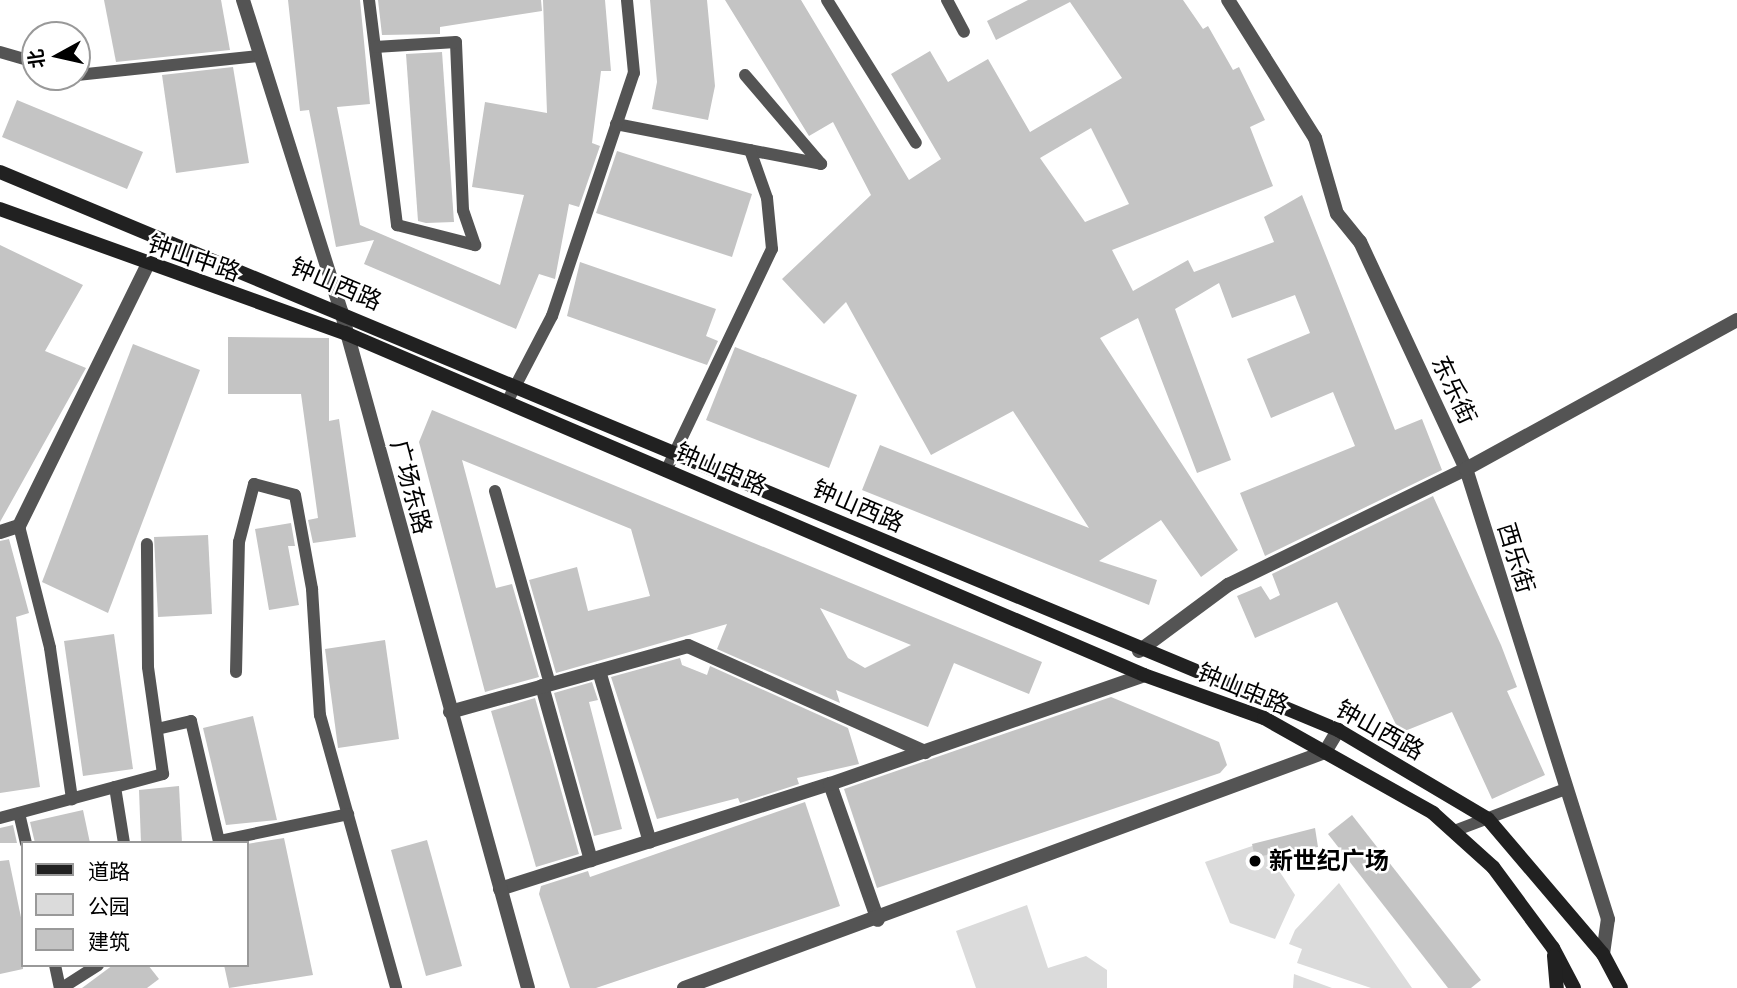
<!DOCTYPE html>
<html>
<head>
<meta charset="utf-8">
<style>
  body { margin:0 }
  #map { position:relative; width:1737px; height:988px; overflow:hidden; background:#fff; font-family:Figtree,"Noto Sans SC",sans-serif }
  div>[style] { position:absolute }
  .green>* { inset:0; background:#dbdbdb }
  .building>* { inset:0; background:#c4c4c4 }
  .service>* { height:12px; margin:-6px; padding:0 6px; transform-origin:6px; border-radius:6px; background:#545454 }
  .pedestrian>* { height:14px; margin:-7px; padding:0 7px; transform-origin:7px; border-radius:7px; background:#545454 }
  .minor>* { height:14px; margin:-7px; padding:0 7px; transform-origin:7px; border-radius:7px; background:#545454 }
  .tertiary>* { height:14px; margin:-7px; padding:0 7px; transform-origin:7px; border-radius:7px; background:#545454 }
  .secondary>* { height:14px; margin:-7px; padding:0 7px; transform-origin:7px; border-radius:7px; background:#212121 }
  .dots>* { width:19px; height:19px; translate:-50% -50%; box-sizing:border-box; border:4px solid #fff; border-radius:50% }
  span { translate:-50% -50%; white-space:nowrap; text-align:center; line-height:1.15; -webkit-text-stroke:5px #fff; paint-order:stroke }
  .street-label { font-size:24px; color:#000 }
  .poi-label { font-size:24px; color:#000; font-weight:700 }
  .left { translate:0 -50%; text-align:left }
  .legend { position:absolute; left:21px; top:841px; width:228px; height:126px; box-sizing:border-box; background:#fff; border:2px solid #999; margin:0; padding:9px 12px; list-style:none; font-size:21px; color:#000 }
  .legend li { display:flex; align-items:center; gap:14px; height:35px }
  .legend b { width:35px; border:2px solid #999 }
  .north { position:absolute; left:21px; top:21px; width:70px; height:70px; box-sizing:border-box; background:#fff; border:2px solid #999; border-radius:50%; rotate:262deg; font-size:19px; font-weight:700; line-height:28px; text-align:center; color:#000 }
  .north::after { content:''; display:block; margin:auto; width:24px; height:32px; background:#000; clip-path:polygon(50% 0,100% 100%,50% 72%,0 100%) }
</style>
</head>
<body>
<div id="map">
  <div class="green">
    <i style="clip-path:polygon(1261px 843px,1295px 895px,1275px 939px,1230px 923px,1205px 862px)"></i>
    <i style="clip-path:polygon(1339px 883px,1412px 988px,1371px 988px,1297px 963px,1302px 949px,1289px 944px,1295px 930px)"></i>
    <i style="clip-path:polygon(1027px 905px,1048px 968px,1086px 956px,1107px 970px,1107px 988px,976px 988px,956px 931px)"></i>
    <i style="clip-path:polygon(1294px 974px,1332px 988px,1293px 988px)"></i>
  </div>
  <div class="building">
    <i style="clip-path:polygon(104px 0,221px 0,230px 50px,116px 62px)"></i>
    <i style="clip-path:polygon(288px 0,360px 0,370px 104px,337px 107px,360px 225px,500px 285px,524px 195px,472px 187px,485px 102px,547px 113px,543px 0,605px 0,611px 71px,601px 71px,592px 143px,600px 146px,579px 207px,569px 204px,555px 279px,539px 274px,516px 329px,364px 264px,374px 240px,336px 247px,309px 110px,300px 111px)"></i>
    <i style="clip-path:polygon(378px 0,541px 0,542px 11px,440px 27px,440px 34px,382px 35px)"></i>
    <i style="clip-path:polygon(650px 0,707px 0,715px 86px,708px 120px,652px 109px,657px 82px)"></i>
    <i style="clip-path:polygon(evenodd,725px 0,801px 0,909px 180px,941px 159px,891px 74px,930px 51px,948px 82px,988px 59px,1030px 132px,1122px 78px,1070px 2px,996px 40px,987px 21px,1028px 0,1183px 0,1203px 29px,1208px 26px,1233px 70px,1239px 67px,1265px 120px,1250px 127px,1273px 186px,1112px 250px,1133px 291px,1188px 260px,1194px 272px,1274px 242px,1264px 217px,1302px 195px,1395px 430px,1422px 419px,1442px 470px,1265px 556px,1240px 493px,1355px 446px,1333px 392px,1271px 418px,1247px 359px,1310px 333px,1295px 295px,1232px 318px,1219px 283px,1175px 309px,1231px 460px,1197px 473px,1138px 318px,1100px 338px,1238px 550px,1201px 577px,1161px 520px,1099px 561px,1157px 580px,1149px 605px,862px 490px,880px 445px,1089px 528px,1013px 411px,931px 455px,846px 302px,824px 324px,782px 279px,871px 195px,833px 122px,809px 136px,725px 0,1091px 128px,1129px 204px,1085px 222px,1040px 158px,1091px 128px)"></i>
    <i style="clip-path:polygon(442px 52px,454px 222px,426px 223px,418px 221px,406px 54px)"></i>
    <i style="clip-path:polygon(233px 67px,249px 163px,176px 173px,162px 75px)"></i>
    <i style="clip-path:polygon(17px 100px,143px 152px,127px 189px,2px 137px)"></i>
    <i style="clip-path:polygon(617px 151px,752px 194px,732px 257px,596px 213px)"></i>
    <i style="clip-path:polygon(0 245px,83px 285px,45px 351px,86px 368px,0 522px)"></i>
    <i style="clip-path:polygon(580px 262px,716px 309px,706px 336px,718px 341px,707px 365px,567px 316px)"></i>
    <i style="clip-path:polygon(228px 337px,329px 338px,329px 421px,339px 419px,356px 537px,313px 543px,308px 520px,318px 518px,301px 394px,228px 394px)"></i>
    <i style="clip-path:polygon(133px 344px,200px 370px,108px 613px,42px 582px)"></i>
    <i style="clip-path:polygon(735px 347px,857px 395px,829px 468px,706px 420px)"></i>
    <i style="clip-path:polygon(evenodd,432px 410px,1042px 662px,1029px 694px,954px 663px,928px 727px,836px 690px,840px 703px,717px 649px,727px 624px,556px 673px,529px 580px,577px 567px,588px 611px,650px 596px,631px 529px,462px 460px,496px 588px,512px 584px,539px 677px,485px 692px,419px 442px,432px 410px,820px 608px,911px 645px,865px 668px,848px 658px,820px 608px)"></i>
    <i style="clip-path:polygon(1433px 496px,1501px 645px,1517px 687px,1507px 691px,1545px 775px,1492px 799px,1452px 712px,1400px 733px,1337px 602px,1255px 638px,1237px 596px,1261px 586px,1270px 600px,1280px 595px,1272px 574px)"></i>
    <i style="clip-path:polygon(291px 523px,295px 546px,288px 546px,299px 605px,269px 610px,255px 529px)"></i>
    <i style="clip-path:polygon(208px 535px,212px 614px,158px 617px,154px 537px)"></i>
    <i style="clip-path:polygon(9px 539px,29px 613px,16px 617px,40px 787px,0 793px,0 541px)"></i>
    <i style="clip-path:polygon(114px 634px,133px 769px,83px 776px,64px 641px)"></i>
    <i style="clip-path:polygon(385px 640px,399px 739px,338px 748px,325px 649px)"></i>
    <i style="clip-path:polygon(680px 658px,682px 665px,707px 675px,710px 666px,848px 728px,859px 764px,797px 778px,799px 784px,740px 803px,738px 798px,657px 819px,611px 677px)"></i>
    <i style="clip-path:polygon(592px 682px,598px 700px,589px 702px,622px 829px,594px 836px,554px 693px)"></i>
    <i style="clip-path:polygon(1111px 697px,1219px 742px,1227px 765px,1220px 773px,877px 888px,844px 789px)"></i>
    <i style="clip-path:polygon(535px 698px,579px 854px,536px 867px,491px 711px)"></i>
    <i style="clip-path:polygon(253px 716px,277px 820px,226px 825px,203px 728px)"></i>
    <i style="clip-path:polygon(179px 786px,182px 843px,141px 843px,139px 790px)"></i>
    <i style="clip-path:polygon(805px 802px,840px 906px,596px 988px,570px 988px,539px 894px,541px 886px,588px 871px,590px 877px)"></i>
    <i style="clip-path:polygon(83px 810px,90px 843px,35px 843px,30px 822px)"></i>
    <i style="clip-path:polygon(1352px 815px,1481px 980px,1471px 988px,1448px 988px,1328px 834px)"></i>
    <i style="clip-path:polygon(13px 825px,17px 843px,0 843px,0 828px)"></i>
    <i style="clip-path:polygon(1315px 828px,1318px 847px,1255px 857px,1252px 844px)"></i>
    <i style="clip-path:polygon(284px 838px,313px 975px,229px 988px,224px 965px,247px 965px,247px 844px)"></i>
    <i style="clip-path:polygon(427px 840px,462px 966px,426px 976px,391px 850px)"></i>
    <i style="clip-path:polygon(9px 860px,23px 927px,23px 969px,0 974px,0 861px)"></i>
    <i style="clip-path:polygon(113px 965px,148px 965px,159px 979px,147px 988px,82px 988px)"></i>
  </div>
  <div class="service">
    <i style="left:369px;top:0;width:227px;rotate:82.9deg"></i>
    <i style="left:397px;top:225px;width:81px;rotate:14.4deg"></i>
    <i style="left:475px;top:245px;width:37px;rotate:-109deg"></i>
    <i style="left:463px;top:210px;width:168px;rotate:-92.4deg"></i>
    <i style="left:456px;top:42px;width:81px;rotate:176.5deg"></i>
    <i style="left:827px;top:0;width:168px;rotate:58.1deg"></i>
    <i style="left:947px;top:0;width:36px;rotate:62deg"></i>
    <i style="left:0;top:52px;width:36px;rotate:16deg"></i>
    <i style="left:77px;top:75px;width:182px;rotate:-6deg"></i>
    <i style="left:616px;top:124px;width:209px;rotate:11deg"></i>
    <i style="left:821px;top:164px;width:117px;rotate:-130.5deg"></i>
    <i style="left:507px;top:402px;width:97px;rotate:-62.4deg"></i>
    <i style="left:552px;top:316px;width:256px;rotate:-71.4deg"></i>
    <i style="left:634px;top:73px;width:73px;rotate:-95.5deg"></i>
    <i style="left:666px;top:471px;width:246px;rotate:-64.5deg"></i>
    <i style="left:772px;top:249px;width:51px;rotate:-95.6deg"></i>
    <i style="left:767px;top:198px;width:51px;rotate:-109.5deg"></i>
    <i style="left:495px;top:491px;width:201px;rotate:74.1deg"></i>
    <i style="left:19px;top:526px;width:126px;rotate:75.7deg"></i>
    <i style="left:50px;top:648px;width:153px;rotate:81.7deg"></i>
    <i style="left:236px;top:672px;width:130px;rotate:-88.7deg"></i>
    <i style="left:239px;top:542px;width:60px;rotate:-75.5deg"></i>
    <i style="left:254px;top:484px;width:42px;rotate:15deg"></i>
    <i style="left:295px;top:495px;width:96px;rotate:79.7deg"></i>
    <i style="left:312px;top:589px;width:126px;rotate:86.4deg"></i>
    <i style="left:320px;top:715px;width:283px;rotate:74.4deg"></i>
    <i style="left:157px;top:729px;width:35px;rotate:-13deg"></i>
    <i style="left:191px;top:721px;width:123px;rotate:76.9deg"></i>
    <i style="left:219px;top:841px;width:132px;rotate:-11.8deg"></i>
    <i style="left:115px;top:787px;width:57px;rotate:80.9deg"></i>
    <i style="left:19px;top:813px;width:31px;rotate:77deg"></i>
    <i style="left:0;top:818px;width:169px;rotate:-15.1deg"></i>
    <i style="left:163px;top:774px;width:108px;rotate:-98deg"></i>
    <i style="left:148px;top:667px;width:123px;rotate:-90.5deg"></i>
    <i style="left:1454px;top:831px;width:116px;rotate:-20.6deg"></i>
    <i style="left:55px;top:965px;width:24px;rotate:78deg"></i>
    <i style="left:62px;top:988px;width:43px;rotate:-32.6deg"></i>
  </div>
  <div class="pedestrian">
    <i style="left:599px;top:671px;width:178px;rotate:73.4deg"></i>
    <i style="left:542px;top:686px;width:181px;rotate:74.3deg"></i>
    <i style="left:450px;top:712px;width:247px;rotate:-15.5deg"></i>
    <i style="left:688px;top:646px;width:260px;rotate:24.1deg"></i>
    <i style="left:830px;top:784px;width:144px;rotate:70.6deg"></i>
    <i style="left:500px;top:889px;width:346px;rotate:-17.7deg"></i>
    <i style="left:830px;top:784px;width:332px;rotate:-19.1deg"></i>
  </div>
  <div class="minor">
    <i style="left:1139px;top:651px;width:111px;rotate:-36.6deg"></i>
    <i style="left:1228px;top:585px;width:265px;rotate:-26deg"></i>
    <i style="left:1466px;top:469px;width:251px;rotate:-115deg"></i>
    <i style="left:1360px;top:242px;width:36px;rotate:-129deg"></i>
    <i style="left:1337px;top:214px;width:79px;rotate:-106.1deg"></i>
    <i style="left:1315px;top:138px;width:163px;rotate:-122.2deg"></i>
    <i style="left:1603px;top:954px;width:35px;rotate:-82deg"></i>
    <i style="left:1608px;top:919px;width:472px;rotate:-107.5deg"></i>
    <i style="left:1466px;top:469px;width:309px;rotate:-28.8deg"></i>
  </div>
  <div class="tertiary">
    <i style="left:243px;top:0;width:326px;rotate:72.5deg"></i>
    <i style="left:341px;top:311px;width:702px;rotate:74.56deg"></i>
    <i style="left:0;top:532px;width:20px;rotate:-18deg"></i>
    <i style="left:19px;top:526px;width:290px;rotate:-63.8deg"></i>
    <i style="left:684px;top:988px;width:683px;rotate:-20.21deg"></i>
    <i style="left:1325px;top:752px;width:26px;rotate:-59deg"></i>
  </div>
  <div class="secondary">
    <i style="left:0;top:172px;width:1450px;rotate:22.64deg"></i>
    <i style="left:1338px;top:730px;width:174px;rotate:30.7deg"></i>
    <i style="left:1488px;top:819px;width:177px;rotate:49.6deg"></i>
    <i style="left:1603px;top:954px;width:38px;rotate:62deg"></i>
    <i style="left:0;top:209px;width:367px;rotate:19.8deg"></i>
    <i style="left:345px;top:333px;width:869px;rotate:23.17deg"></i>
    <i style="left:1144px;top:675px;width:127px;rotate:19.7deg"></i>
    <i style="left:1264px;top:718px;width:194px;rotate:29.3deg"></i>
    <i style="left:1433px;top:813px;width:81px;rotate:42deg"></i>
    <i style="left:1493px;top:867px;width:101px;rotate:53.5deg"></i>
    <i style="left:1553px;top:948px;width:45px;rotate:62.3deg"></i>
    <i style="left:1554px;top:956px;width:32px;rotate:85deg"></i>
  </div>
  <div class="dots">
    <i style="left:1255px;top:861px;background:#000"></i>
  </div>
  <div class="street-label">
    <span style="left:194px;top:258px;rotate:19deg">钟山中路</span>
    <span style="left:336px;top:284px;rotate:23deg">钟山西路</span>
    <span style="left:1454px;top:390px;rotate:65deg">东乐街</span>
    <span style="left:721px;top:469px;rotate:23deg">钟山中路</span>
    <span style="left:411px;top:487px;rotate:75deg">广场东路</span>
    <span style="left:858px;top:506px;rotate:23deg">钟山西路</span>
    <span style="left:1516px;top:558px;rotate:73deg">西乐街</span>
    <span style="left:1243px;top:689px;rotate:22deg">钟山中路</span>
    <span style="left:1380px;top:730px;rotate:29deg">钟山西路</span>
  </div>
  <div class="poi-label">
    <span class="left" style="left:1269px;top:861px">新世纪广场</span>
  </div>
  <ul class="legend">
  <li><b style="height:9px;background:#212121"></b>道路</li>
  <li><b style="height:19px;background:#dbdbdb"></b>公园</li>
  <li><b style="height:19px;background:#c4c4c4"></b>建筑</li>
  </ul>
  <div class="north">北</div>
</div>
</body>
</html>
